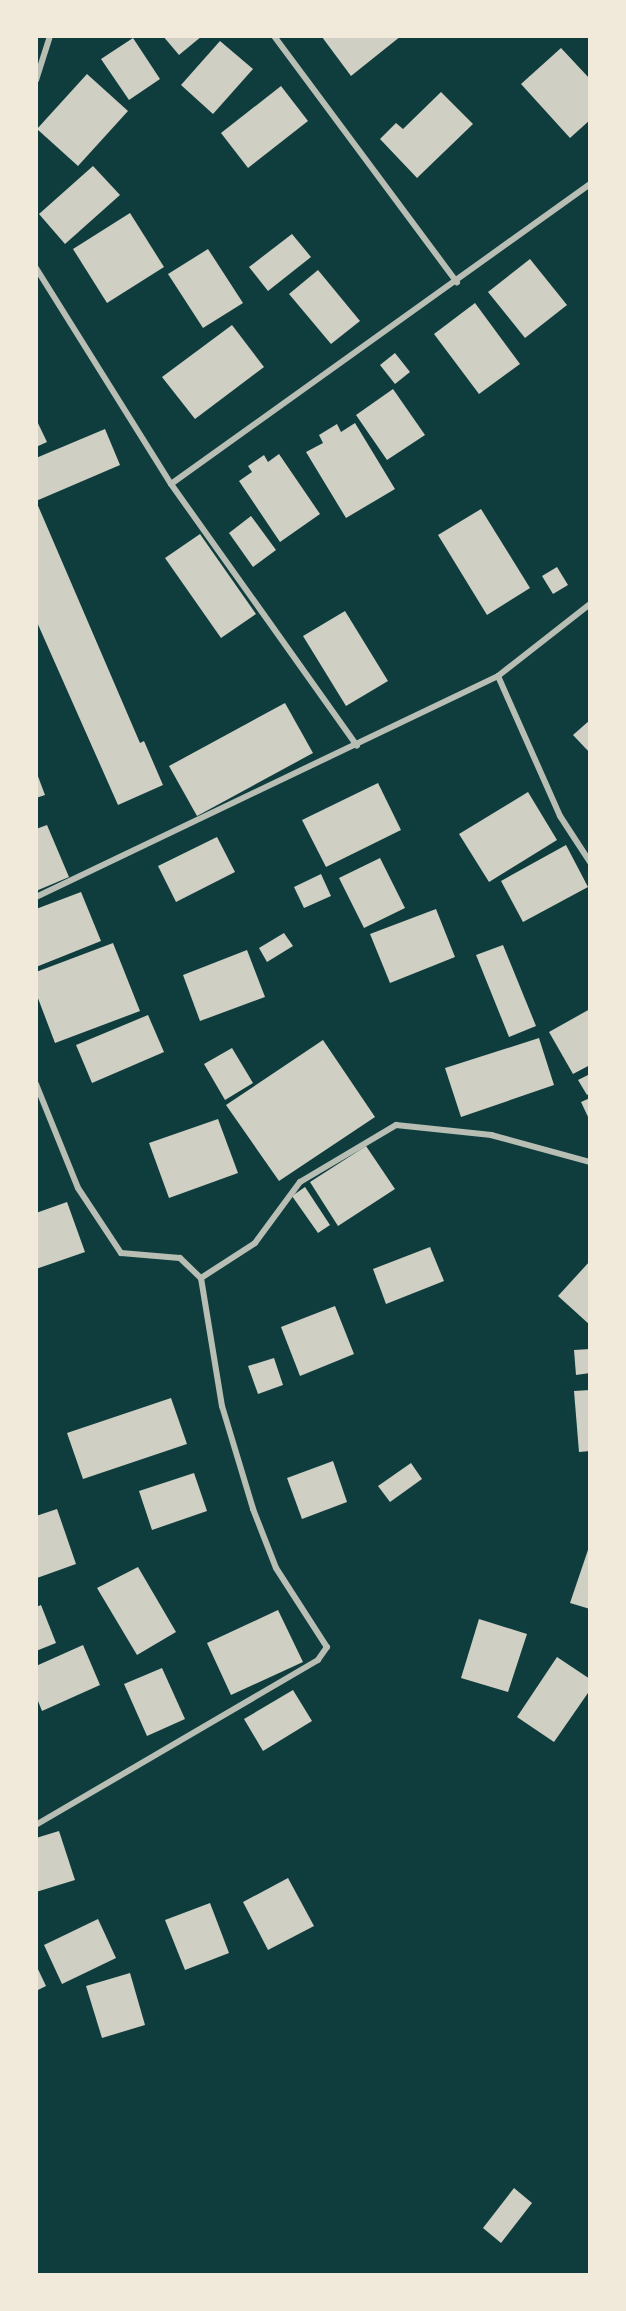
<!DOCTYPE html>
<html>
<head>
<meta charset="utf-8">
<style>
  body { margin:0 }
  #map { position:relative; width:626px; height:2311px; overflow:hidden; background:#0f3d3e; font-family:Quicksand,sans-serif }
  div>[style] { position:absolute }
  .building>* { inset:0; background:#cfcfc3 }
  .minor>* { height:6px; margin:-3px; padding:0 3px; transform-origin:3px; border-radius:3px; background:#b8beb3 }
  span { translate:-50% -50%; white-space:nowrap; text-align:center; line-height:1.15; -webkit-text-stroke:4.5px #f1e9da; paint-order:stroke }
  .frame { position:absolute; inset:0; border:38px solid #f1e9da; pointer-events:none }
</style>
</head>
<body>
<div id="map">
  <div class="building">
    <i style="clip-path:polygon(163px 36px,202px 36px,179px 55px)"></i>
    <i style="clip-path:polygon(401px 36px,351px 76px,322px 37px,323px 36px)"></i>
    <i style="clip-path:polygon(133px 38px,160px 79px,129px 100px,101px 59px)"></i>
    <i style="clip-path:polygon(220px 41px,253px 69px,213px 114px,181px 85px)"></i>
    <i style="clip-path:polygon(561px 48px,590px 79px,590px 120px,570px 138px,521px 84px)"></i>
    <i style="clip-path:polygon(87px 74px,128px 111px,78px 166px,37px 129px)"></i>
    <i style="clip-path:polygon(281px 86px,308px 121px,248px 168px,221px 133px)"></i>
    <i style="clip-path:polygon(441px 92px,473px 124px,417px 178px,380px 139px,396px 123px,403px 129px)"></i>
    <i style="clip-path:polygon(93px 166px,120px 195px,65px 244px,39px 214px)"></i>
    <i style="clip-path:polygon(130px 213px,164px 267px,107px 303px,73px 249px)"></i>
    <i style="clip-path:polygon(292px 234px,311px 257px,268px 291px,249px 267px)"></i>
    <i style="clip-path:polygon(208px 249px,243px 303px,203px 328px,168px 274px)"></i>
    <i style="clip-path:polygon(530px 259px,567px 305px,525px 338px,488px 292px)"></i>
    <i style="clip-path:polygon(318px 270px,360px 321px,331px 344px,289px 294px)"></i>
    <i style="clip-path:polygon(475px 303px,520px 364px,479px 394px,434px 334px)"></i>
    <i style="clip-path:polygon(232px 325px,264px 367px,195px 419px,162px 377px)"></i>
    <i style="clip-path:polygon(395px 353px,410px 372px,395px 384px,380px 365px)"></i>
    <i style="clip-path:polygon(393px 389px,425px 435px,387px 460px,356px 415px)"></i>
    <i style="clip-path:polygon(36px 419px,47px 442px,36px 447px)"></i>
    <i style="clip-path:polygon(355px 423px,395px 489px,346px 518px,306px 452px,323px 443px,319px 435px,337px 424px,341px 432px)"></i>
    <i style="clip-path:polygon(105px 429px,120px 465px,36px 501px,36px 458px)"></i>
    <i style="clip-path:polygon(279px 454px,320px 514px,280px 542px,239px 481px,252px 472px,248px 466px,264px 455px,268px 462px)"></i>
    <i style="clip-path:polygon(36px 501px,140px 743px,144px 741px,163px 785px,118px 805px,36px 620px)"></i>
    <i style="clip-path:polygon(481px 509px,530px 588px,487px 615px,438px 535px)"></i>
    <i style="clip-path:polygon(251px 516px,276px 550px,253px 567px,229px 533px)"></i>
    <i style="clip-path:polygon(200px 534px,256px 614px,221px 638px,165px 558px)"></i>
    <i style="clip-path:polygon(557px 567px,568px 585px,553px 594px,542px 576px)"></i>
    <i style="clip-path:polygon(345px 611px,388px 681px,346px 706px,303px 636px)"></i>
    <i style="clip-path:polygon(285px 703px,313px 753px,197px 816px,169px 766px)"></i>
    <i style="clip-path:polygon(590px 720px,590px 753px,573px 735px)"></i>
    <i style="clip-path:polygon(36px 771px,45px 795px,36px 798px)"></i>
    <i style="clip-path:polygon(378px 783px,401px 830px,326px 867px,302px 820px)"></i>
    <i style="clip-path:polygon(528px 792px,557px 840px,489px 882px,459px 834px)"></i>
    <i style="clip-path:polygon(47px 825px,69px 877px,36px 891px,36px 829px)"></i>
    <i style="clip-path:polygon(217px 837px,235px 872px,176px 902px,158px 866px)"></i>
    <i style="clip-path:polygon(566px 845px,588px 887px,523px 922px,501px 881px)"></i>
    <i style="clip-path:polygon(380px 858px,405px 908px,364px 928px,339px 878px)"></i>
    <i style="clip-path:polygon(321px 874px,331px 896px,304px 908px,294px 887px)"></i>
    <i style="clip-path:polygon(81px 892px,101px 941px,36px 967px,36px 909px)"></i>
    <i style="clip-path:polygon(436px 909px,455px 957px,390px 983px,370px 934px)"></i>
    <i style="clip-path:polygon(284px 933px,293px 946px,267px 962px,259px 948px)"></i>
    <i style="clip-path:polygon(113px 943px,140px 1011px,55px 1043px,36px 993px,36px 972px)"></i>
    <i style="clip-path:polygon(503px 945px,536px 1026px,509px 1037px,476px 955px)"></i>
    <i style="clip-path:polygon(247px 950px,265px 997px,200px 1021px,183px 975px)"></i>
    <i style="clip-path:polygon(590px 1009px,590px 1065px,573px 1074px,549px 1032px)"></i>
    <i style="clip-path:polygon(148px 1015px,164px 1052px,92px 1083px,76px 1045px)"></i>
    <i style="clip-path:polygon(539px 1038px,554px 1085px,461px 1117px,445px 1068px)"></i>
    <i style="clip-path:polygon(323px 1040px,375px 1117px,279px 1181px,226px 1105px)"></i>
    <i style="clip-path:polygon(232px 1048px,253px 1083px,225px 1100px,204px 1064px)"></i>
    <i style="clip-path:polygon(590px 1074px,590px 1093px,587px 1095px,578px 1080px)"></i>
    <i style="clip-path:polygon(590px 1098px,590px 1121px,581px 1102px)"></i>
    <i style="clip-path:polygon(218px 1119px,238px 1173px,169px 1198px,149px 1143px)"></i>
    <i style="clip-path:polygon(366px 1146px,395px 1189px,338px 1226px,310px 1182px)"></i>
    <i style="clip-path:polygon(305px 1187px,330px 1225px,318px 1233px,292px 1196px)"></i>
    <i style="clip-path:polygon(67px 1202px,85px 1252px,36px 1269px,36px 1213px)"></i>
    <i style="clip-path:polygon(430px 1247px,444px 1281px,386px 1304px,373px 1269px)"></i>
    <i style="clip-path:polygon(590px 1261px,590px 1325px,558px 1296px)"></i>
    <i style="clip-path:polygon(335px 1306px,354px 1354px,300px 1376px,281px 1327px)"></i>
    <i style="clip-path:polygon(590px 1349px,590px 1373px,576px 1375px,574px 1350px)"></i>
    <i style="clip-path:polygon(274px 1358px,283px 1385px,258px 1394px,248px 1366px)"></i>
    <i style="clip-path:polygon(590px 1390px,590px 1451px,579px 1452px,574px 1391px)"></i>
    <i style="clip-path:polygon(171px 1398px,187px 1444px,83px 1479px,67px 1433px)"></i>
    <i style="clip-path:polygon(333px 1461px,347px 1502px,302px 1519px,287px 1478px)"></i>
    <i style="clip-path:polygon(411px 1463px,422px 1479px,390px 1502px,378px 1486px)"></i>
    <i style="clip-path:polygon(194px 1473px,207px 1511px,152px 1530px,139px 1491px)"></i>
    <i style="clip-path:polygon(57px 1509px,76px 1564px,37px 1578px,36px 1516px)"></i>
    <i style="clip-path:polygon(590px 1544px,590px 1609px,570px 1603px)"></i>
    <i style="clip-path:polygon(138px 1567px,176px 1632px,137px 1655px,97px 1588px)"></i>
    <i style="clip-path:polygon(41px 1605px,56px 1643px,36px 1651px,36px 1607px)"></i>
    <i style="clip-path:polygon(278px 1610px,303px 1662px,231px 1695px,207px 1643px)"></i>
    <i style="clip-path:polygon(479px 1619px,527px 1634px,508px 1692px,461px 1678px)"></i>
    <i style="clip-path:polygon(83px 1645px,100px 1685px,42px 1711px,36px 1696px,36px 1666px)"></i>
    <i style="clip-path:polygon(557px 1657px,590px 1679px,590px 1690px,554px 1742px,517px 1717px)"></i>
    <i style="clip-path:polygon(162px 1668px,185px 1719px,147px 1736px,124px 1684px)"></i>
    <i style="clip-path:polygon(293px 1690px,312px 1721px,263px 1751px,244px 1719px)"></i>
    <i style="clip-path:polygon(59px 1831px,75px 1880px,36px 1892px,36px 1838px)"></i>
    <i style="clip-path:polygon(288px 1878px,314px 1926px,268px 1950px,243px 1902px)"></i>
    <i style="clip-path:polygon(210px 1903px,229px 1953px,185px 1970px,165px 1920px)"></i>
    <i style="clip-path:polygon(98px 1919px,116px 1958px,62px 1984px,44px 1945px)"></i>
    <i style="clip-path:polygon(36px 1965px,46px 1986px,36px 1991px)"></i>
    <i style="clip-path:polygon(130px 1973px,145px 2025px,102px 2038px,86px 1986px)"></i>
    <i style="clip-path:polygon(514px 2188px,532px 2203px,501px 2243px,483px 2228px)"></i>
  </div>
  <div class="minor">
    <i style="left:274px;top:36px;width:307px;rotate:53.4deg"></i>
    <i style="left:36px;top:80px;width:46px;rotate:-72.3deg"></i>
    <i style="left:36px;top:268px;width:255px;rotate:58deg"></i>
    <i style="left:171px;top:484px;width:321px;rotate:54.6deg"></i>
    <i style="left:171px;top:484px;width:515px;rotate:-35.6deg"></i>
    <i style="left:498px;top:676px;width:153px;rotate:66.1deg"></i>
    <i style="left:560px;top:816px;width:55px;rotate:56.9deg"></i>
    <i style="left:36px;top:897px;width:512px;rotate:-25.56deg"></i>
    <i style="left:498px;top:676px;width:117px;rotate:-38deg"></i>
    <i style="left:36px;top:1084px;width:112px;rotate:68deg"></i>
    <i style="left:78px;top:1188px;width:78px;rotate:56.5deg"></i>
    <i style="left:121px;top:1253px;width:59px;rotate:4.8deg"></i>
    <i style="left:180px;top:1258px;width:29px;rotate:44deg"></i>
    <i style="left:201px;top:1278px;width:130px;rotate:80.7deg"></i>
    <i style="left:222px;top:1406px;width:108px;rotate:73.2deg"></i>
    <i style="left:253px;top:1509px;width:63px;rotate:68.7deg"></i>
    <i style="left:276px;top:1568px;width:94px;rotate:57.2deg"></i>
    <i style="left:327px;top:1647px;width:16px;rotate:125deg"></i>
    <i style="left:318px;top:1660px;width:327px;rotate:149.7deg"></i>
    <i style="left:201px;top:1278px;width:64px;rotate:-32.9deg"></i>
    <i style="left:255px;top:1243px;width:76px;rotate:-53.6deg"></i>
    <i style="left:300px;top:1182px;width:112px;rotate:-30.7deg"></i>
    <i style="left:396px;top:1125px;width:96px;rotate:6deg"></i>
    <i style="left:491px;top:1135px;width:103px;rotate:15.3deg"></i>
  </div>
  <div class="frame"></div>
</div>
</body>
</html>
